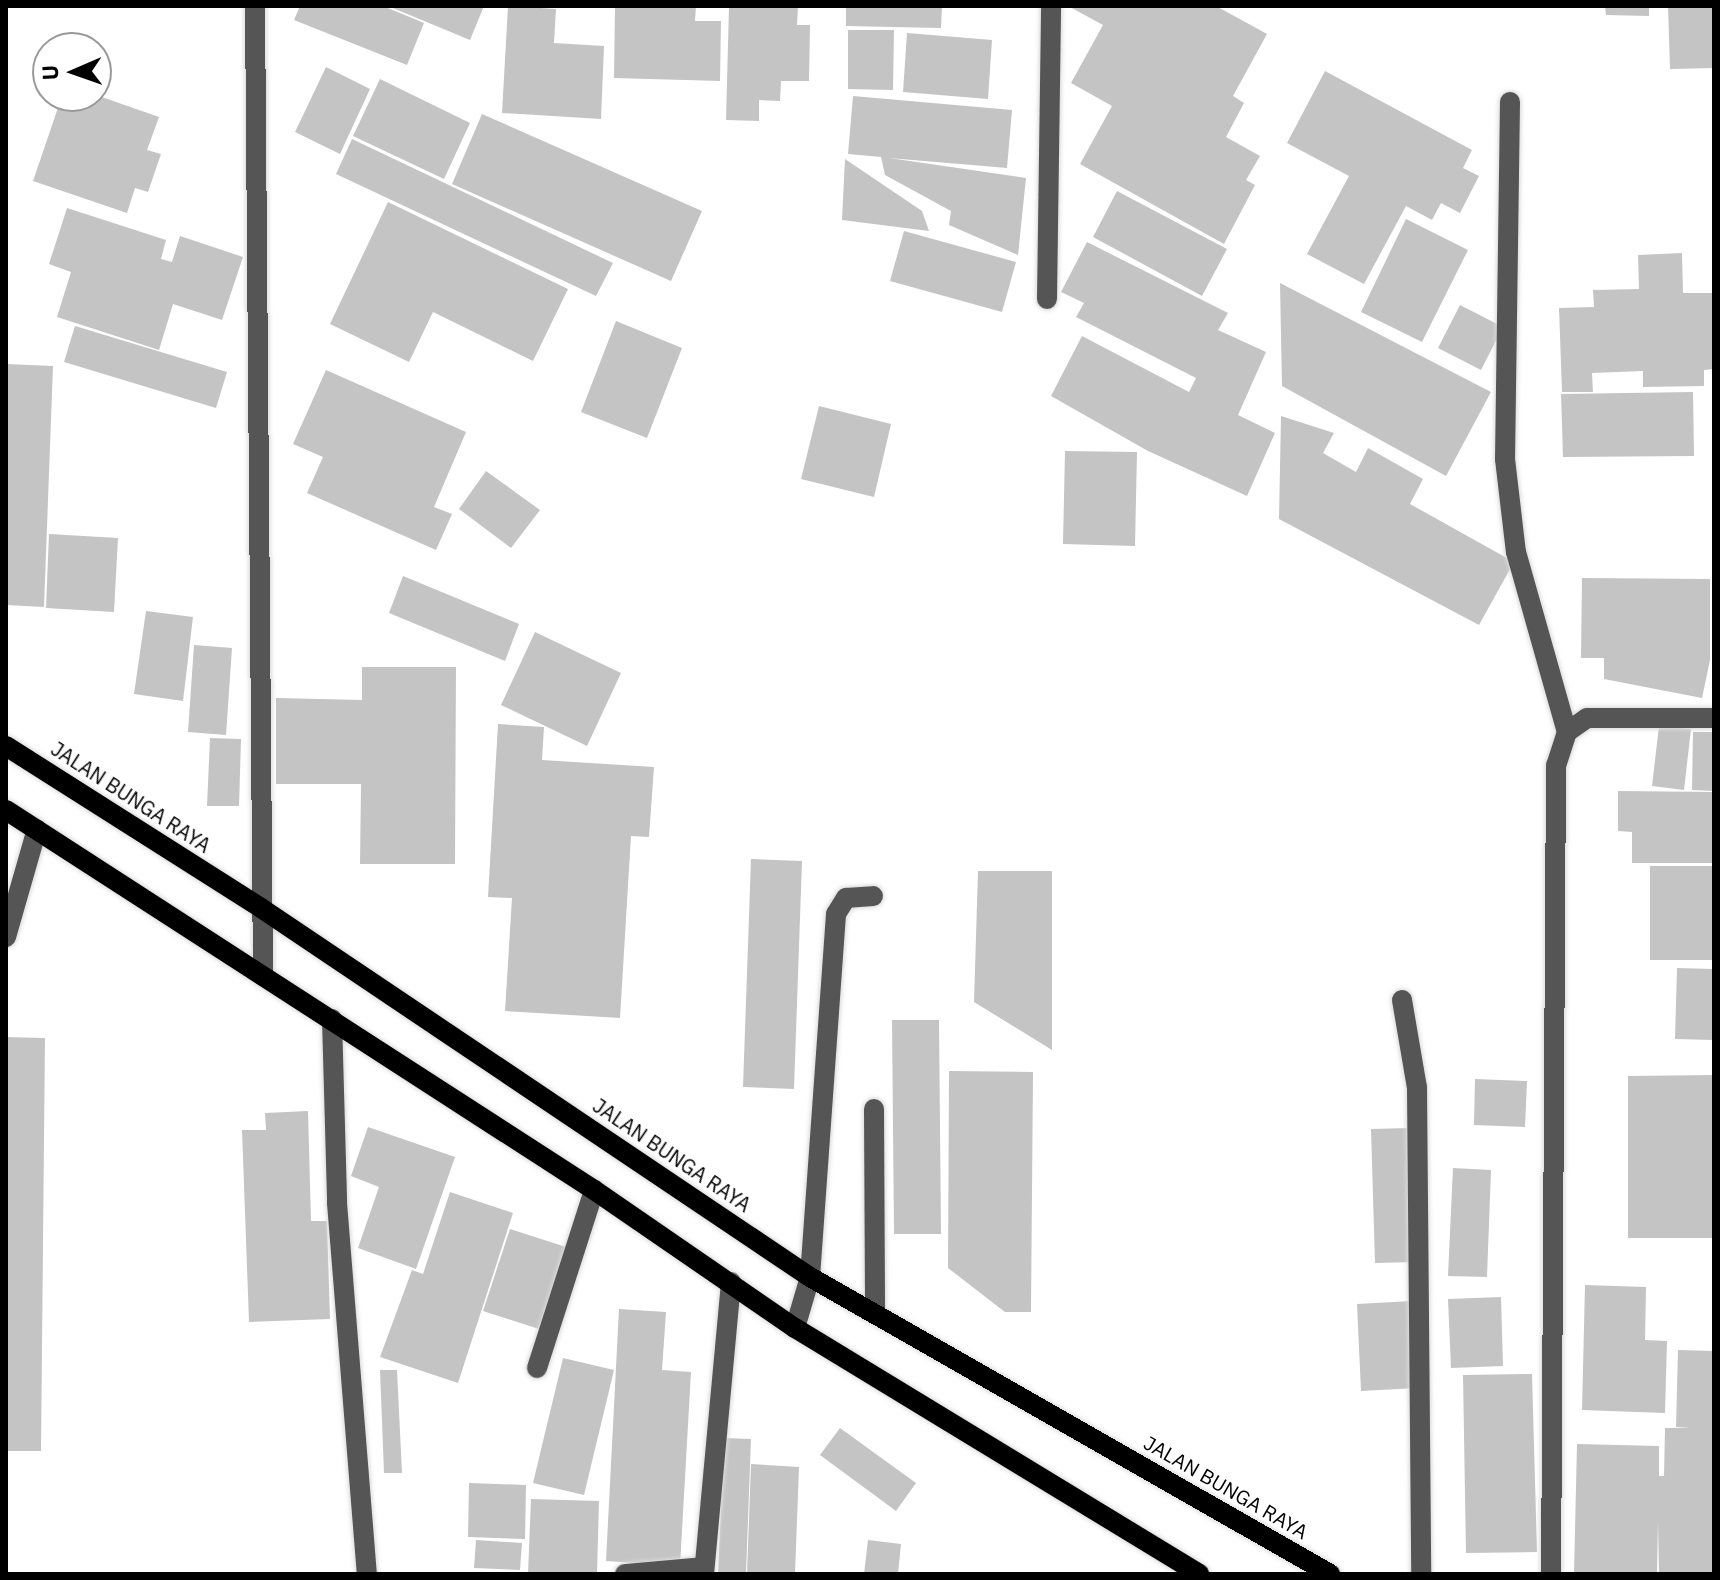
<!DOCTYPE html>
<html>
<head>
<meta charset="utf-8">
<style>
  body { margin:0 }
  #map { position:relative; width:1720px; height:1580px; overflow:hidden; background:#fff; font-family:"IBM Plex Sans",sans-serif }
  div>[style] { position:absolute }
  .building>* { inset:0; background:#c4c4c4 }
  .roads { filter:drop-shadow(0 0 2px #dbdbdb) drop-shadow(0 0 2px #dbdbdb) }
  .minor>* { height:20px; margin:-10px; padding:0 10px; transform-origin:10px; border-radius:10px; background:#555 }
  .major>* { height:20px; margin:-10px; padding:0 10px; transform-origin:10px; border-radius:10px; background:#000 }
  span { translate:-50% -50%; white-space:nowrap; text-align:center; line-height:1.15; -webkit-text-stroke:6px #fff; paint-order:stroke }
  .street-label { font-size:20px; color:#000 }
  .frame { position:absolute; inset:0; border:8px solid #000; pointer-events:none }
  .north { position:absolute; left:32px; top:32px; width:80px; height:80px; box-sizing:border-box; background:#fff; border:2px solid #999; border-radius:50%; rotate:268deg; font-size:22px; font-weight:700; line-height:32px; text-align:center; color:#000 }
  .north::after { content:''; display:block; margin:auto; width:28px; height:36px; background:#000; clip-path:polygon(50% 0,100% 100%,50% 72%,0 100%) }
</style>
</head>
<body>
<div id="map">
  <div class="building">
    <i style="clip-path:polygon(300px 6px,383px 6px,424px 23px,407px 65px,294px 20px)"></i>
    <i style="clip-path:polygon(388px 6px,484px 6px,470px 40px)"></i>
    <i style="clip-path:polygon(508px 6px,556px 9px,554px 43px,604px 46px,601px 119px,502px 113px)"></i>
    <i style="clip-path:polygon(615px 6px,696px 6px,695px 21px,721px 21px,720px 81px,614px 78px)"></i>
    <i style="clip-path:polygon(729px 6px,798px 6px,797px 25px,810px 25px,809px 81px,781px 81px,780px 101px,759px 100px,759px 121px,726px 120px)"></i>
    <i style="clip-path:polygon(846px 6px,942px 6px,941px 28px,846px 26px)"></i>
    <i style="clip-path:polygon(1068px 6px,1216px 6px,1267px 34px,1233px 96px,1244px 103px,1226px 137px,1260px 156px,1246px 180px,1255px 185px,1224px 244px,1080px 164px,1112px 106px,1071px 83px,1103px 25px)"></i>
    <i style="clip-path:polygon(1605px 6px,1649px 6px,1649px 16px,1606px 15px)"></i>
    <i style="clip-path:polygon(1668px 6px,1714px 6px,1714px 68px,1670px 69px)"></i>
    <i style="clip-path:polygon(848px 30px,894px 30px,893px 90px,848px 89px)"></i>
    <i style="clip-path:polygon(907px 33px,992px 40px,988px 99px,903px 92px)"></i>
    <i style="clip-path:polygon(326px 67px,370px 89px,340px 154px,295px 132px)"></i>
    <i style="clip-path:polygon(1325px 71px,1472px 150px,1463px 168px,1479px 176px,1460px 213px,1441px 203px,1432px 220px,1406px 206px,1364px 284px,1307px 254px,1349px 176px,1287px 143px)"></i>
    <i style="clip-path:polygon(380px 79px,470px 123px,444px 179px,353px 136px)"></i>
    <i style="clip-path:polygon(96px 95px,159px 117px,147px 150px,161px 154px,148px 192px,135px 188px,127px 213px,33px 181px,62px 96px)"></i>
    <i style="clip-path:polygon(853px 96px,1012px 110px,1007px 168px,889px 158px,1026px 178px,1018px 255px,949px 225px,951px 211px,885px 175px,881px 157px,848px 154px)"></i>
    <i style="clip-path:polygon(482px 114px,702px 211px,671px 281px,452px 184px)"></i>
    <i style="clip-path:polygon(352px 139px,613px 263px,596px 296px,336px 174px)"></i>
    <i style="clip-path:polygon(845px 159px,922px 211px,929px 231px,842px 220px)"></i>
    <i style="clip-path:polygon(1117px 191px,1227px 249px,1202px 296px,1093px 237px)"></i>
    <i style="clip-path:polygon(388px 202px,568px 289px,533px 361px,433px 312px,409px 362px,330px 324px)"></i>
    <i style="clip-path:polygon(67px 208px,166px 240px,161px 259px,172px 262px,180px 236px,243px 257px,222px 320px,173px 304px,159px 350px,57px 317px,71px 272px,49px 264px)"></i>
    <i style="clip-path:polygon(1406px 219px,1468px 250px,1422px 342px,1361px 312px)"></i>
    <i style="clip-path:polygon(904px 231px,1016px 262px,1002px 312px,890px 281px)"></i>
    <i style="clip-path:polygon(1087px 242px,1228px 313px,1218px 330px,1266px 352px,1238px 415px,1275px 433px,1247px 496px,1148px 451px,1051px 396px,1082px 336px,1189px 392px,1196px 378px,1076px 317px,1084px 303px,1061px 292px)"></i>
    <i style="clip-path:polygon(1682px 253px,1683px 293px,1714px 293px,1714px 369px,1704px 370px,1704px 386px,1643px 387px,1643px 371px,1592px 373px,1593px 392px,1562px 392px,1559px 308px,1594px 307px,1593px 290px,1639px 289px,1638px 255px)"></i>
    <i style="clip-path:polygon(1280px 283px,1491px 392px,1446px 476px,1282px 386px)"></i>
    <i style="clip-path:polygon(1460px 305px,1503px 327px,1481px 370px,1438px 348px)"></i>
    <i style="clip-path:polygon(616px 321px,682px 348px,647px 438px,581px 412px)"></i>
    <i style="clip-path:polygon(75px 326px,227px 372px,216px 408px,64px 362px)"></i>
    <i style="clip-path:polygon(6px 364px,53px 366px,44px 607px,6px 605px)"></i>
    <i style="clip-path:polygon(326px 370px,466px 432px,434px 507px,452px 514px,436px 550px,307px 493px,323px 457px,293px 444px)"></i>
    <i style="clip-path:polygon(1693px 392px,1694px 456px,1563px 457px,1561px 394px)"></i>
    <i style="clip-path:polygon(819px 406px,891px 424px,874px 497px,801px 479px)"></i>
    <i style="clip-path:polygon(1281px 416px,1334px 433px,1323px 453px,1356px 472px,1368px 448px,1423px 479px,1410px 504px,1514px 562px,1479px 625px,1279px 519px)"></i>
    <i style="clip-path:polygon(1065px 451px,1137px 452px,1135px 546px,1063px 544px)"></i>
    <i style="clip-path:polygon(486px 471px,540px 510px,511px 548px,459px 509px)"></i>
    <i style="clip-path:polygon(49px 534px,118px 538px,114px 612px,46px 608px)"></i>
    <i style="clip-path:polygon(403px 576px,519px 624px,505px 661px,389px 613px)"></i>
    <i style="clip-path:polygon(1582px 578px,1710px 579px,1710px 660px,1702px 698px,1604px 679px,1604px 658px,1581px 658px)"></i>
    <i style="clip-path:polygon(146px 611px,193px 617px,183px 701px,134px 694px)"></i>
    <i style="clip-path:polygon(535px 632px,621px 673px,587px 746px,501px 705px)"></i>
    <i style="clip-path:polygon(194px 645px,232px 648px,226px 735px,188px 732px)"></i>
    <i style="clip-path:polygon(362px 667px,456px 667px,455px 864px,360px 864px,361px 784px,276px 784px,276px 698px,362px 700px)"></i>
    <i style="clip-path:polygon(498px 724px,544px 727px,542px 760px,654px 767px,649px 837px,631px 836px,620px 1018px,505px 1011px,512px 898px,488px 897px)"></i>
    <i style="clip-path:polygon(1659px 726px,1691px 729px,1684px 790px,1652px 786px)"></i>
    <i style="clip-path:polygon(1693px 732px,1714px 732px,1714px 791px,1692px 790px)"></i>
    <i style="clip-path:polygon(210px 738px,241px 739px,239px 806px,207px 806px)"></i>
    <i style="clip-path:polygon(1618px 791px,1714px 792px,1714px 863px,1632px 863px,1632px 832px,1618px 831px)"></i>
    <i style="clip-path:polygon(751px 859px,802px 861px,794px 1089px,743px 1087px)"></i>
    <i style="clip-path:polygon(1650px 866px,1714px 866px,1714px 960px,1650px 960px)"></i>
    <i style="clip-path:polygon(978px 871px,1052px 871px,1052px 1050px,974px 1002px)"></i>
    <i style="clip-path:polygon(1677px 968px,1714px 969px,1714px 1040px,1675px 1039px)"></i>
    <i style="clip-path:polygon(892px 1020px,939px 1020px,941px 1234px,894px 1234px)"></i>
    <i style="clip-path:polygon(6px 1037px,45px 1038px,41px 1451px,6px 1451px)"></i>
    <i style="clip-path:polygon(949px 1071px,1033px 1072px,1031px 1312px,1005px 1312px,948px 1268px)"></i>
    <i style="clip-path:polygon(1714px 1075px,1714px 1238px,1628px 1238px,1628px 1076px)"></i>
    <i style="clip-path:polygon(1475px 1079px,1527px 1081px,1525px 1127px,1474px 1125px)"></i>
    <i style="clip-path:polygon(308px 1111px,311px 1221px,327px 1221px,330px 1319px,249px 1322px,242px 1130px,266px 1130px,265px 1113px)"></i>
    <i style="clip-path:polygon(368px 1127px,455px 1157px,416px 1269px,358px 1248px,379px 1187px,351px 1176px)"></i>
    <i style="clip-path:polygon(1410px 1128px,1416px 1262px,1375px 1263px,1371px 1129px)"></i>
    <i style="clip-path:polygon(1453px 1168px,1491px 1170px,1487px 1277px,1448px 1276px)"></i>
    <i style="clip-path:polygon(450px 1192px,513px 1213px,458px 1383px,380px 1357px,412px 1270px,423px 1274px)"></i>
    <i style="clip-path:polygon(510px 1229px,566px 1247px,539px 1329px,483px 1311px)"></i>
    <i style="clip-path:polygon(1585px 1285px,1646px 1287px,1645px 1340px,1667px 1341px,1665px 1413px,1582px 1410px)"></i>
    <i style="clip-path:polygon(1501px 1297px,1503px 1366px,1451px 1368px,1448px 1299px)"></i>
    <i style="clip-path:polygon(1412px 1301px,1417px 1388px,1361px 1391px,1357px 1304px)"></i>
    <i style="clip-path:polygon(619px 1309px,666px 1312px,662px 1370px,691px 1372px,680px 1566px,606px 1561px)"></i>
    <i style="clip-path:polygon(1678px 1350px,1714px 1351px,1714px 1574px,1659px 1574px,1658px 1521px,1657px 1574px,1574px 1574px,1577px 1444px,1659px 1446px,1659px 1476px,1664px 1476px,1665px 1428px,1690px 1428px,1676px 1427px)"></i>
    <i style="clip-path:polygon(563px 1358px,614px 1370px,584px 1495px,533px 1483px)"></i>
    <i style="clip-path:polygon(380px 1370px,397px 1370px,402px 1473px,384px 1473px)"></i>
    <i style="clip-path:polygon(1532px 1374px,1537px 1552px,1466px 1553px,1463px 1375px)"></i>
    <i style="clip-path:polygon(840px 1428px,916px 1483px,896px 1511px,820px 1455px)"></i>
    <i style="clip-path:polygon(724px 1438px,751px 1439px,746px 1574px,718px 1574px)"></i>
    <i style="clip-path:polygon(751px 1464px,799px 1467px,795px 1574px,747px 1574px)"></i>
    <i style="clip-path:polygon(469px 1483px,526px 1485px,525px 1539px,468px 1537px)"></i>
    <i style="clip-path:polygon(531px 1499px,599px 1501px,597px 1574px,528px 1574px)"></i>
    <i style="clip-path:polygon(476px 1540px,522px 1543px,520px 1570px,474px 1568px)"></i>
    <i style="clip-path:polygon(868px 1540px,901px 1544px,898px 1574px,864px 1574px)"></i>
  </div>
  <div class="roads">
    <div class="minor">
      <i style="left:255px;top:6px;width:970px;rotate:89.53deg"></i>
      <i style="left:1510px;top:102px;width:357px;rotate:90.8deg"></i>
      <i style="left:1505px;top:459px;width:94px;rotate:83.3deg"></i>
      <i style="left:1516px;top:552px;width:187px;rotate:74.2deg"></i>
      <i style="left:1567px;top:732px;width:35px;rotate:108deg"></i>
      <i style="left:1556px;top:765px;width:809px;rotate:90.35deg"></i>
      <i style="left:1047px;top:299px;width:293px;rotate:-89.2deg"></i>
      <i style="left:1567px;top:732px;width:24px;rotate:-35deg"></i>
      <i style="left:1587px;top:718px;width:127px"></i>
      <i style="left:6px;top:937px;width:112px;rotate:-74deg"></i>
      <i style="left:1402px;top:1000px;width:89px;rotate:80.3deg"></i>
      <i style="left:1417px;top:1088px;width:486px;rotate:89.5deg"></i>
      <i style="left:332px;top:1019px;width:184px;rotate:88.4deg"></i>
      <i style="left:337px;top:1203px;width:372px;rotate:85.4deg"></i>
      <i style="left:874px;top:1109px;width:203px;rotate:89.7deg"></i>
      <i style="left:795px;top:1328px;width:53px;rotate:-73.6deg"></i>
      <i style="left:810px;top:1277px;width:364px;rotate:-85.9deg"></i>
      <i style="left:836px;top:914px;width:19px;rotate:-58deg"></i>
      <i style="left:846px;top:898px;width:27px;rotate:-4deg"></i>
      <i style="left:537px;top:1368px;width:187px;rotate:-72.2deg"></i>
      <i style="left:625px;top:1574px;width:79px;rotate:-5.1deg"></i>
      <i style="left:704px;top:1574px;width:293px;rotate:-84.7deg"></i>
    </div>
    <div class="major">
      <i style="left:6px;top:746px;width:302px;rotate:32.4deg"></i>
      <i style="left:261px;top:908px;width:661px;rotate:33.91deg"></i>
      <i style="left:810px;top:1277px;width:599px;rotate:29.73deg"></i>
      <i style="left:6px;top:810px;width:700px;rotate:32.87deg"></i>
      <i style="left:594px;top:1190px;width:244px;rotate:34.5deg"></i>
      <i style="left:795px;top:1328px;width:473px;rotate:31.3deg"></i>
    </div>
  </div>
  <div class="street-label">
    <span style="left:131px;top:797px;rotate:33deg">JALAN BUNGA RAYA</span>
    <span style="left:672px;top:1155px;rotate:34deg">JALAN BUNGA RAYA</span>
    <span style="left:1226px;top:1487px;rotate:30deg">JALAN BUNGA RAYA</span>
  </div>
  <div class="frame"></div>
  <div class="north">U</div>
</div>
</body>
</html>
